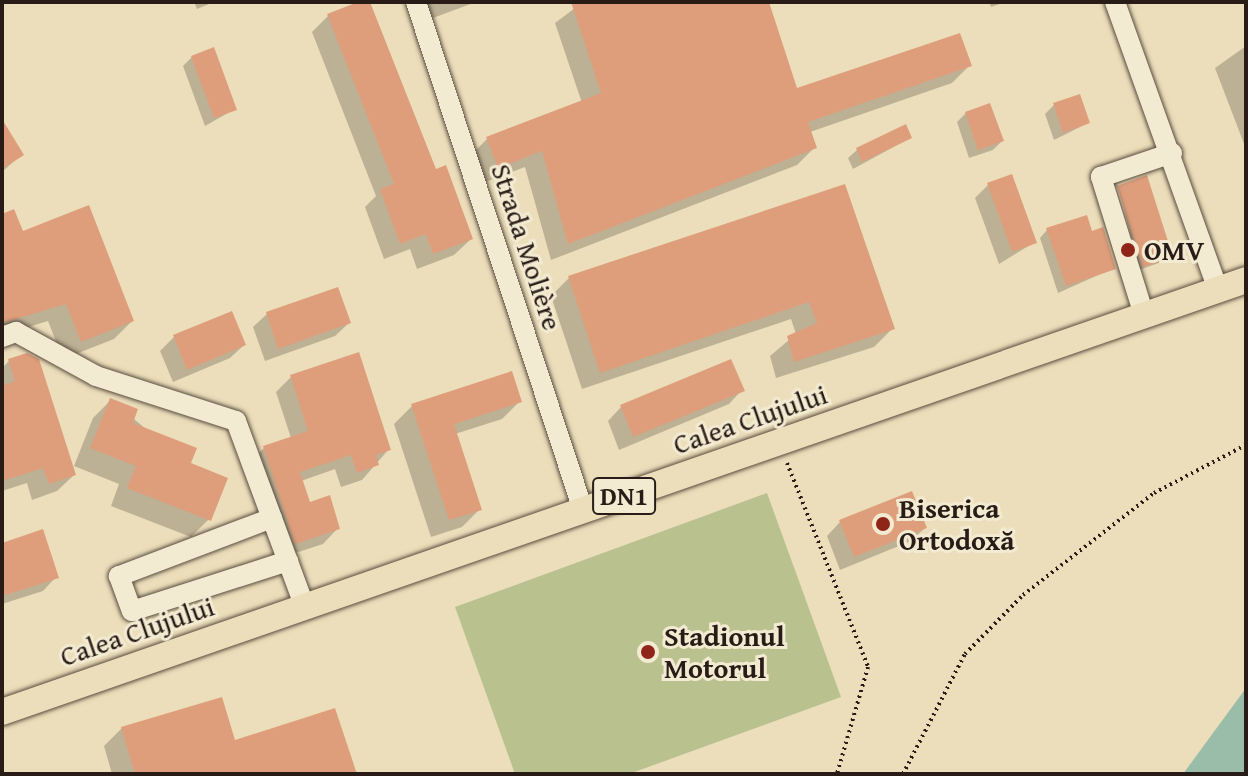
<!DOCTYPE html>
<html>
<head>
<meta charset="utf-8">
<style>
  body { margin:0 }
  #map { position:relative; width:1248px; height:776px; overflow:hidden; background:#ecdeba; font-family:"Gentium Book Plus",serif }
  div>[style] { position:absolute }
  .green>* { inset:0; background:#b9c18f }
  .water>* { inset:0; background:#9abdaa }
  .shadow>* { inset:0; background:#0003 }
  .building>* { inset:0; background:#df9e7b }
  .path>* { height:4px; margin-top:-2px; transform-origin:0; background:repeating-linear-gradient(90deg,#291c17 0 2px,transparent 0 6px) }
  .roads { filter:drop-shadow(0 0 2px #5a4c40) drop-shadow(0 0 2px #5a4c40) }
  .minor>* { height:20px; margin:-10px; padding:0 10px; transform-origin:10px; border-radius:10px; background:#f3ead2 }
  .major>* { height:26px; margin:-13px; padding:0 13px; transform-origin:13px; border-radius:13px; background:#ecdeba }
  .dots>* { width:22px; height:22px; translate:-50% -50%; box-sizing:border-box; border:4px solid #f3ead2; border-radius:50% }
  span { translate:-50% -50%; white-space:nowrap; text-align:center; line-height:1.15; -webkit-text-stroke:6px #f3ead2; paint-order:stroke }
  .shield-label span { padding:2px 6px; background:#f3ead2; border:2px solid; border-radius:6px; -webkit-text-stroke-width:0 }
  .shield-label { font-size:26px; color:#291c17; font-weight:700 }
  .street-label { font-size:28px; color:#291c17 }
  .poi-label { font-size:28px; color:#291c17; font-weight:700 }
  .left { translate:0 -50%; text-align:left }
  .frame { position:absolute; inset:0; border:4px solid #291c17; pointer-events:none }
</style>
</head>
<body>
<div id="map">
  <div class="green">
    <i style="clip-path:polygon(767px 493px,841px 697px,629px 774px,515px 774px,455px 607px)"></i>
  </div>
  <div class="water">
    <i style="clip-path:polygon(1246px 688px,1246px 774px,1183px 774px)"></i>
  </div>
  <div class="shadow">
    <i style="clip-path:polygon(194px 2px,214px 2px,197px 9px)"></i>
    <i style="clip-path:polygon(368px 2px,434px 171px,471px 239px,454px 255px,417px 269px,410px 249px,384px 259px,365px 207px,376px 196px,312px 32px,328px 16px)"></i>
    <i style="clip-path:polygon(414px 2px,476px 2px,422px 22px)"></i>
    <i style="clip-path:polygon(583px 2px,767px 2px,796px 91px,969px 66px,952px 83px,810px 132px,815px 147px,797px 165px,551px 260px,525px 167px,480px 184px,470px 156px,487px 139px,582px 103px,555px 23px)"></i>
    <i style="clip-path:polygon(989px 2px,1006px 2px,991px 7px)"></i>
    <i style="clip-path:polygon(1246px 46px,1246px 149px,1215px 68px)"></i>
    <i style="clip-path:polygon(192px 57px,235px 109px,205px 126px,183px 66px)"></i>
    <i style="clip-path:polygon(1054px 105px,1088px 123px,1054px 140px,1045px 114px)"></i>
    <i style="clip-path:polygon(966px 113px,1002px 141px,993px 150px,969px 158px,957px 122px)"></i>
    <i style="clip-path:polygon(2px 132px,21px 155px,2px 172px)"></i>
    <i style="clip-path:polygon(910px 138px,853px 169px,848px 158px,857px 150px)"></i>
    <i style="clip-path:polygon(988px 185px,1035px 242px,999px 264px,975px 198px)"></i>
    <i style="clip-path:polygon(843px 186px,892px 329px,874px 347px,776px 378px,770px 356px,796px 334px,791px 319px,582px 389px,551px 296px,569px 278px)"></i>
    <i style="clip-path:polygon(1119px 188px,1171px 256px,1167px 260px,1139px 270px)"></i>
    <i style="clip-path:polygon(2px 216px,22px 234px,132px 321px,114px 339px,63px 359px,48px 321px,2px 335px)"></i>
    <i style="clip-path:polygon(1047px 230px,1091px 233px,1114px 268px,1058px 293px,1040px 238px)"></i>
    <i style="clip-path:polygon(267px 314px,349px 323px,335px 336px,265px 361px,253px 327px)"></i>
    <i style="clip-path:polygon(174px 337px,244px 345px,230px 358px,173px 382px,160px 351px)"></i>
    <i style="clip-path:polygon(9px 361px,74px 475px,57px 491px,32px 500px,27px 483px,2px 491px,2px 368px)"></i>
    <i style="clip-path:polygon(291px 377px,389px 449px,362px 480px,341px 487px,335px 469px,301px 481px,309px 504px,338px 528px,323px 544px,280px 558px,248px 463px,264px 448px,291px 438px,276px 392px)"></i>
    <i style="clip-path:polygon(742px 390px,729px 404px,619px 450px,608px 421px,621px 407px)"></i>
    <i style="clip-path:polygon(111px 400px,188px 464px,209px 519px,191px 537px,111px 506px,119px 484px,74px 466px,93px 418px)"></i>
    <i style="clip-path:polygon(520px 401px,502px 419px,455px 434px,480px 509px,462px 527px,431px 537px,394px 424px,412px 406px)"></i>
    <i style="clip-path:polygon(840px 522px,925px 528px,911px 541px,840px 570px,827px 536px)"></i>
    <i style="clip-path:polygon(2px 545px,56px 577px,43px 591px,2px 604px)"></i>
    <i style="clip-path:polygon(122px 728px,233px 743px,354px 774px,112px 774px,104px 746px)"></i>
  </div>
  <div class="building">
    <i style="clip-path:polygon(358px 2px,370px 2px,436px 169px,446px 165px,473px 239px,433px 254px,426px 234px,400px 244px,380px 189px,394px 184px,327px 14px)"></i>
    <i style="clip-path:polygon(571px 2px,769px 2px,797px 88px,960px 33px,972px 66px,808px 122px,817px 148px,568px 244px,542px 151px,498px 168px,486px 137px,601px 93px)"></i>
    <i style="clip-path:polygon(214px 47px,237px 110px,214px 118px,191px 56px)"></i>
    <i style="clip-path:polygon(1080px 94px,1090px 123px,1063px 133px,1053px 103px)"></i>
    <i style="clip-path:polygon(990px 103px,1004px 141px,978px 150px,965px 112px)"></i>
    <i style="clip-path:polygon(2px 119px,24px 155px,2px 169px)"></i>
    <i style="clip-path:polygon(906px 124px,912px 138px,862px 162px,856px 148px)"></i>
    <i style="clip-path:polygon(1012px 174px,1037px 243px,1012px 252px,987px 183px)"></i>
    <i style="clip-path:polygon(1147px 175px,1173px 257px,1143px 267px,1117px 186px)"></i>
    <i style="clip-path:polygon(845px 184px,895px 329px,794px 362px,787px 336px,817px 323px,809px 302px,600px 373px,568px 276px)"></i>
    <i style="clip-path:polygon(89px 205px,134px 321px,81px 342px,66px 304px,2px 323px,2px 214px,14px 209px,23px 231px)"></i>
    <i style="clip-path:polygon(1087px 215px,1092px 231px,1103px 227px,1116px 269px,1066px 286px,1046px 228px)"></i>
    <i style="clip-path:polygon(338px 287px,351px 323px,278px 349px,266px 312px)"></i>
    <i style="clip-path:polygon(232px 311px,246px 345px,187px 370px,173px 335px)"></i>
    <i style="clip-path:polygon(359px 352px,391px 450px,376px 455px,379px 465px,357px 473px,351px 455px,300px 472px,310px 502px,330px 495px,340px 529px,295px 544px,263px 446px,308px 431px,290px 375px)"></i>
    <i style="clip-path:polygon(27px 353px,39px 359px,76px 475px,49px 484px,43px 468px,2px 481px,2px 386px,15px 381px,8px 359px)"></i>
    <i style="clip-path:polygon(731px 359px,745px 391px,633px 437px,620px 405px)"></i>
    <i style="clip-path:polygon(512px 371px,522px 402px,454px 424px,482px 510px,449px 520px,411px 404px)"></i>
    <i style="clip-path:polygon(110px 398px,138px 409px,133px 423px,197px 448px,191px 463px,228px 478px,211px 521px,127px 488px,136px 466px,90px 448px)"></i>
    <i style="clip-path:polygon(912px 491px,927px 528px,854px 557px,839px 520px)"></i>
    <i style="clip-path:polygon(43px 529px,59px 578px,2px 596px,2px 543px)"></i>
    <i style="clip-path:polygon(222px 697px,235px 740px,335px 708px,357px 774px,135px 774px,121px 727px)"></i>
  </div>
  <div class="path">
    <i style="left:787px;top:463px;width:219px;rotate:68.3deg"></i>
    <i style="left:868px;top:667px;width:111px;rotate:106.2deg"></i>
    <i style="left:903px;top:774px;width:135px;rotate:-62.7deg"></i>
    <i style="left:965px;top:654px;width:83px;rotate:-45.5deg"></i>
    <i style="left:1023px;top:595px;width:166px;rotate:-37.9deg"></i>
    <i style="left:1154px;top:493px;width:104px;rotate:-27.6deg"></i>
  </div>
  <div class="roads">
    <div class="minor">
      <i style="left:416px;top:2px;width:535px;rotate:71.8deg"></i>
      <i style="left:1115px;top:2px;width:306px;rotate:70.3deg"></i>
      <i style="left:1144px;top:315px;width:145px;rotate:-107.3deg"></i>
      <i style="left:1101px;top:177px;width:75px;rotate:-18.7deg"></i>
      <i style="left:2px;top:337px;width:15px;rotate:-20deg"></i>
      <i style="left:16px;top:332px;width:91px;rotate:28.8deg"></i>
      <i style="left:96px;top:376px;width:147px;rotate:17.8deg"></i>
      <i style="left:236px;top:421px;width:199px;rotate:69.7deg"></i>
      <i style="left:272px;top:518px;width:164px;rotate:159.2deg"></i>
      <i style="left:119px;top:576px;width:37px;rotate:70deg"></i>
      <i style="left:132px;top:611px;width:164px;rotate:-17.8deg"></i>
    </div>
    <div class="major">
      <i style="left:2px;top:712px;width:1317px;rotate:-19.15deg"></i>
    </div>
  </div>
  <div class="dots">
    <i style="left:1128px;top:250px;background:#8f2418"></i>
    <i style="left:883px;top:524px;background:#8f2418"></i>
    <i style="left:648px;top:652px;background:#8f2418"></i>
  </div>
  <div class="shield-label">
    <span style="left:624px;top:496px">DN1</span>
  </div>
  <div class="street-label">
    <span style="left:527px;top:247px;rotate:72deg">Strada Molière</span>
    <span style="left:750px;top:419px;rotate:-19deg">Calea Clujului</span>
    <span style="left:137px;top:631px;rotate:-19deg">Calea Clujului</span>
  </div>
  <div class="poi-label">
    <span class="left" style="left:1144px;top:250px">OMV</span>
    <span class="left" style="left:899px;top:524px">Biserica<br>Ortodoxă</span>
    <span class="left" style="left:664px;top:652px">Stadionul<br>Motorul</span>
  </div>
  <div class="frame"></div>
</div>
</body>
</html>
